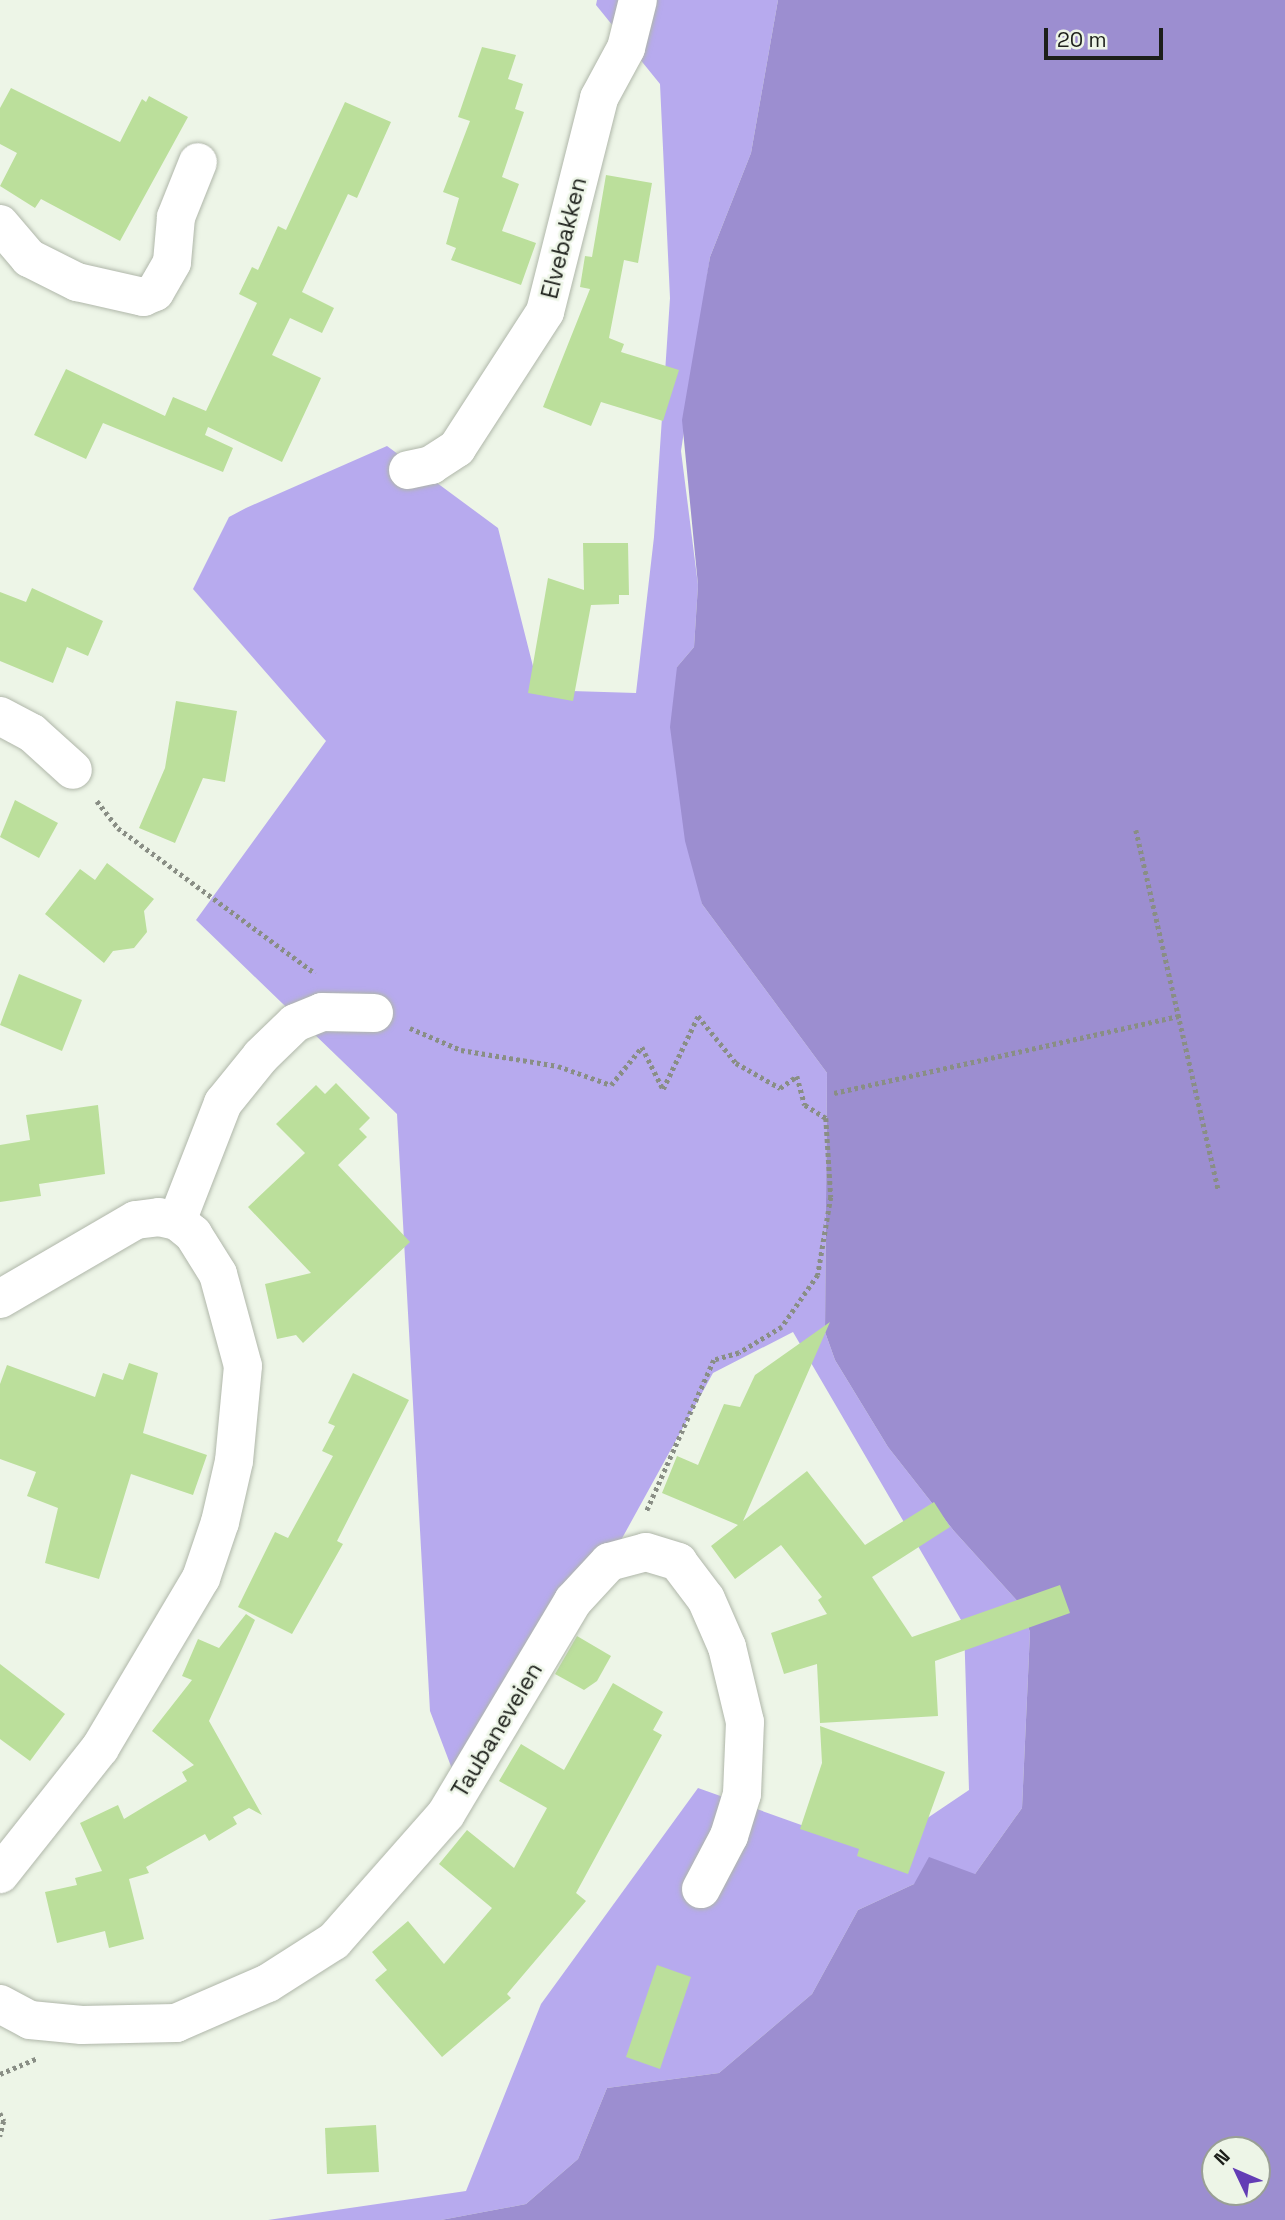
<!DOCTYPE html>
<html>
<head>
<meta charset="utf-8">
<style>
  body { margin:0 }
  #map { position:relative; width:1285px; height:2220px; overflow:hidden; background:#edf5e7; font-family:"Space Grotesk",sans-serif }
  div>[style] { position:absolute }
  .forest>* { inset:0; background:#b7aaee }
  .water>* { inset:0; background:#9c8ed0 }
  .building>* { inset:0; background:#bbdf9b }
  .path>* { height:4.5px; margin-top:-2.25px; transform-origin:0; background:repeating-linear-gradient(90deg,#898e85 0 3.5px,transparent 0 7px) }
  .roads { filter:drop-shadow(0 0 2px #b0b7aa) drop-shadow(0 0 2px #b0b7aa) }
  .minor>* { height:38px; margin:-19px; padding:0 19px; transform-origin:19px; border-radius:19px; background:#fff }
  span { translate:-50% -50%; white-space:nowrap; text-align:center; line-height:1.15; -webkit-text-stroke:5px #edf5e7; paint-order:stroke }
  .street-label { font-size:23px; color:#1c1f1a }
  .north { position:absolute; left:1201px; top:2136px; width:70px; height:70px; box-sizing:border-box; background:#edf5e7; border:2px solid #999f95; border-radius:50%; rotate:314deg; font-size:19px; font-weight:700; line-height:28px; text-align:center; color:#1c1f1a }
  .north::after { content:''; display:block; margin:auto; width:24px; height:32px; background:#633db5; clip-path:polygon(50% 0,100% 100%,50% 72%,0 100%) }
  .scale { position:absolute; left:1044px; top:28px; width:119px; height:32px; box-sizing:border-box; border:4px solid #1c1f1a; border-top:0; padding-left:9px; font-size:21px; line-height:24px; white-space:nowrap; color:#1c1f1a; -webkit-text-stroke:5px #edf5e7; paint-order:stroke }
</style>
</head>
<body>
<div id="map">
  <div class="forest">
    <i style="clip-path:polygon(597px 0,778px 0,751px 153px,710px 257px,681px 451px,698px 585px,694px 647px,677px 667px,702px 904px,827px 1073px,825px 1332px,835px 1360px,888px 1447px,954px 1531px,1020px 1604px,1030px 1632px,1022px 1808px,975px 1874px,914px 1884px,858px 1910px,812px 1994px,719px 2073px,607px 2088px,578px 2159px,526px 2204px,441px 2220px,268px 2220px,466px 2191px,541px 2004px,698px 1788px,877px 1852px,969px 1790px,964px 1625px,793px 1332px,713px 1373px,609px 1562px,460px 1790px,430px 1711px,397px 1114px,196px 920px,326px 741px,193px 589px,229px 517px,246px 508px,387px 446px,498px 528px,539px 690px,636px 693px,654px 537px,670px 298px,660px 84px,596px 5px)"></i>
  </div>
  <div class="water">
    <i style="clip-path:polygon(evenodd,778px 0,1285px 0,1285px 2220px,441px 2220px,526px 2204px,578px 2159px,607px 2088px,719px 2073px,812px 1994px,858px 1910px,914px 1884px,929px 1857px,975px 1874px,1022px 1808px,1030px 1632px,1020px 1604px,954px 1531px,888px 1447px,835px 1360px,825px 1332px,827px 1073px,702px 904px,685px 841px,670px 727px,677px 667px,694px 647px,698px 585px,682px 420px,710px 257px,751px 153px,778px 0,1215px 2150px,1257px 2150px,1257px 2192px,1215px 2192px,1215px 2150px)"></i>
  </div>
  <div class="building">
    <i style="clip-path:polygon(482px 47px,516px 55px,508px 79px,523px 84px,515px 109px,524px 112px,502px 177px,519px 184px,502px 231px,536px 243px,521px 285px,451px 260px,456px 248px,446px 244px,459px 198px,443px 192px,470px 121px,458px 117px)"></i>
    <i style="clip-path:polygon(11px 88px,120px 142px,142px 99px,146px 102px,149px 96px,188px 117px,120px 241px,41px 199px,35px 208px,0 186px,17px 153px,0 144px,0 108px)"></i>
    <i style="clip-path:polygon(345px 102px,391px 122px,357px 198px,348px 194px,302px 292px,334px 308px,322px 333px,290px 318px,272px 355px,321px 378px,282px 462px,208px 427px,205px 435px,233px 448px,223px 472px,103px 423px,86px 459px,34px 435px,66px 369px,165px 416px,173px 397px,206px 411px,257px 303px,239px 294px,252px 267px,258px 270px,278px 226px,286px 230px)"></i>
    <i style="clip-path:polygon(606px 175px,652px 183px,638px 263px,624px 260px,609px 338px,624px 344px,621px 352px,679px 370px,663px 421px,601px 402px,591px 426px,543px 407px,590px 289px,580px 287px,585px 256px,592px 257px)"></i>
    <i style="clip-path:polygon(583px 543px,628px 543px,629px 595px,619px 595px,619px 604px,591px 605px,573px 701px,528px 693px,548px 578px,584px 590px)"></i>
    <i style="clip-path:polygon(32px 588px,103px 621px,88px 656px,67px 647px,53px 683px,0 661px,0 592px,26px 602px)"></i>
    <i style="clip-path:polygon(176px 701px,237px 711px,225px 782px,203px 778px,175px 843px,139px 828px,165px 768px)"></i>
    <i style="clip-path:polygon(15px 800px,58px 823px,39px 858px,0 837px)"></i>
    <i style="clip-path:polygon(107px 863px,154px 899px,144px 911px,147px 932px,134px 948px,113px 951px,104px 963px,45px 914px,80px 869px,95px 880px)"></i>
    <i style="clip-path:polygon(19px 974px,82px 1000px,62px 1051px,0 1025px)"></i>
    <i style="clip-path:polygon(336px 1083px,370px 1118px,359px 1129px,367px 1137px,338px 1165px,410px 1242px,303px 1343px,296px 1335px,277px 1339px,265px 1284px,311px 1273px,248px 1207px,305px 1153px,276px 1124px,316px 1085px,325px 1094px)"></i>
    <i style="clip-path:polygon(98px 1105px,105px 1174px,39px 1184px,41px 1196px,0 1202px,0 1145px,30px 1140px,26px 1115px)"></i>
    <i style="clip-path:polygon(830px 1322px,743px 1521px,807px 1471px,865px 1545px,934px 1502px,950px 1527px,872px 1577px,912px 1637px,1060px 1585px,1070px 1613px,935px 1661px,938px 1716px,820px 1723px,817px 1664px,784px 1674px,771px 1633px,827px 1614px,818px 1600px,822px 1597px,781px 1545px,735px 1579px,711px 1546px,738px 1525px,662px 1493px,677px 1456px,698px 1465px,724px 1404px,740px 1407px,755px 1375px)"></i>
    <i style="clip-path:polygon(129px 1363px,158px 1373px,143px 1433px,207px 1455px,193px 1495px,131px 1474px,99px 1579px,45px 1563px,58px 1508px,27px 1496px,36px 1472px,0 1459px,0 1384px,7px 1365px,95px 1397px,103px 1373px,123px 1380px)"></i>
    <i style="clip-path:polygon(353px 1373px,409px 1400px,337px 1541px,343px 1544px,292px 1634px,238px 1607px,275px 1532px,288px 1538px,333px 1456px,322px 1451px,335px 1426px,328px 1423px)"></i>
    <i style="clip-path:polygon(246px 1614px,255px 1620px,209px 1721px,262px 1815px,249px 1808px,233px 1817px,237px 1824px,209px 1841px,205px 1834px,146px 1867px,149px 1873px,129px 1879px,144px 1939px,109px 1948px,105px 1931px,57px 1943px,45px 1892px,77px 1885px,75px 1878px,102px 1871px,80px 1823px,118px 1805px,124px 1819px,187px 1781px,182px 1772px,194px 1765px,152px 1731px,192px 1680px,182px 1676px,198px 1639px,219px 1648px)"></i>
    <i style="clip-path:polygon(577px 1636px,611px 1656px,597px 1681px,584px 1690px,555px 1674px)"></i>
    <i style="clip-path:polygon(0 1664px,65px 1714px,30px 1761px,0 1739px)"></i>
    <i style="clip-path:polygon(613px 1683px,663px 1712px,653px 1730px,662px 1735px,576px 1893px,586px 1901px,507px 1994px,511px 1998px,442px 2057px,375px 1980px,387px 1970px,372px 1952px,408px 1921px,444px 1964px,492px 1908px,439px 1864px,467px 1830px,514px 1868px,547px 1808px,499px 1781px,521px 1744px,564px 1770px)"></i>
    <i style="clip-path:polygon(820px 1726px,945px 1772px,908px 1874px,857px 1856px,859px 1849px,800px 1829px,822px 1763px)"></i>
    <i style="clip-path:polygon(657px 1965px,691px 1977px,660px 2069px,626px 2057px)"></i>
    <i style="clip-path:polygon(376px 2125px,379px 2172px,327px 2174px,325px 2128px)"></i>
  </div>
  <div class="path">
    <i style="left:97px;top:801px;width:34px;rotate:52deg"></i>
    <i style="left:118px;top:828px;width:245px;rotate:36.4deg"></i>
    <i style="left:1136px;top:830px;width:370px;rotate:77.1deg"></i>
    <i style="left:410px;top:1028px;width:56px;rotate:23.3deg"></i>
    <i style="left:461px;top:1050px;width:98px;rotate:9.4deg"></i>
    <i style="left:558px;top:1066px;width:56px;rotate:19.7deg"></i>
    <i style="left:611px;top:1085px;width:49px;rotate:-50.8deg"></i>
    <i style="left:642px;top:1047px;width:47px;rotate:63.4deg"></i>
    <i style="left:663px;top:1089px;width:81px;rotate:-64.4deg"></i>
    <i style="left:698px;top:1016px;width:60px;rotate:51deg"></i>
    <i style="left:736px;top:1063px;width:51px;rotate:29.6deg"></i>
    <i style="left:780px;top:1088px;width:21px;rotate:-35deg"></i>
    <i style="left:797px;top:1076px;width:30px;rotate:75deg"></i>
    <i style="left:805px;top:1105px;width:25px;rotate:32deg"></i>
    <i style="left:826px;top:1118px;width:79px;rotate:86.4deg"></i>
    <i style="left:831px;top:1197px;width:79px;rotate:99.5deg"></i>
    <i style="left:818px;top:1275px;width:63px;rotate:124.7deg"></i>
    <i style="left:782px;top:1327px;width:50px;rotate:148.8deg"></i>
    <i style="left:739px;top:1353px;width:26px;rotate:164deg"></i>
    <i style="left:714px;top:1360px;width:167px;rotate:114deg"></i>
    <i style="left:834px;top:1093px;width:353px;rotate:-12.6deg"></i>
    <i style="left:0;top:2074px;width:39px;rotate:-23deg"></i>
    <i style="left:0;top:2113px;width:9px;rotate:63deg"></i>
    <i style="left:4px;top:2121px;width:16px;rotate:105deg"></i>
  </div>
  <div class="roads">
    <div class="minor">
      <i style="left:0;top:224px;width:45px;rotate:49.5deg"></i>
      <i style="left:29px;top:258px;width:54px;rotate:26.6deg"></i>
      <i style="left:77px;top:282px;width:68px;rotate:12.8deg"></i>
      <i style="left:143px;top:297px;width:13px;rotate:-23deg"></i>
      <i style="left:155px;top:292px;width:34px;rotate:-60deg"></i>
      <i style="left:172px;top:262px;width:45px;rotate:-84.9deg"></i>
      <i style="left:176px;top:217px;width:59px;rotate:-68.2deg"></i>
      <i style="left:408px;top:470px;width:24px;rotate:-12deg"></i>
      <i style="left:431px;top:465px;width:31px;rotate:-33deg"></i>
      <i style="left:457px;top:448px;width:162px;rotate:-57.1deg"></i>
      <i style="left:545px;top:312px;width:221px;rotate:-75.8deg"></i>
      <i style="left:599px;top:98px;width:57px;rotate:-61.6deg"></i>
      <i style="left:626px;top:48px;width:49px;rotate:-76deg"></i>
      <i style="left:0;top:716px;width:36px;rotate:28deg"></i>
      <i style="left:32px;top:733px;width:55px;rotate:42.1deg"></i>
      <i style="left:177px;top:1221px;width:127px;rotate:-68.7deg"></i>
      <i style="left:223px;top:1103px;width:60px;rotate:-51deg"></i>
      <i style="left:261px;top:1056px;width:47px;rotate:-44.1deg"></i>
      <i style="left:295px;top:1023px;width:29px;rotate:-22deg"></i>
      <i style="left:322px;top:1012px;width:52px;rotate:1.1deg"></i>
      <i style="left:0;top:1299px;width:157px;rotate:-30.2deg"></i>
      <i style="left:136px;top:1220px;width:23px;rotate:-7deg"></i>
      <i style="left:159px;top:1217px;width:18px;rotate:13deg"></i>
      <i style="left:177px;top:1221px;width:21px;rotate:39deg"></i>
      <i style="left:193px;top:1234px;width:47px;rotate:58deg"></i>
      <i style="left:218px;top:1274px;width:95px;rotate:74.8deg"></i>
      <i style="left:243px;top:1366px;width:95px;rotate:95.4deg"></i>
      <i style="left:234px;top:1461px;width:63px;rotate:102.9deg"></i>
      <i style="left:220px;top:1522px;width:59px;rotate:108.7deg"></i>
      <i style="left:201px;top:1578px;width:198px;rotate:120.7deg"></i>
      <i style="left:100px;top:1748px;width:161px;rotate:128.4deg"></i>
      <i style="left:0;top:2004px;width:34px;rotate:28deg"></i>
      <i style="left:30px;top:2020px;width:52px;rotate:5.5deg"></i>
      <i style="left:82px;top:2025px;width:94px;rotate:-1.2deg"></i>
      <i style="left:176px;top:2023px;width:100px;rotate:-23.5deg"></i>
      <i style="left:268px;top:1983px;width:78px;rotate:-32.5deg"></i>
      <i style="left:334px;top:1941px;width:169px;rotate:-48.6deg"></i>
      <i style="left:446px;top:1814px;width:248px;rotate:-59.2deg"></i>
      <i style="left:573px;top:1601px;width:53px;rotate:-47.3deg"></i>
      <i style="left:609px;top:1562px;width:38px;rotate:-15deg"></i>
      <i style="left:646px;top:1552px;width:34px;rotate:17deg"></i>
      <i style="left:678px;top:1562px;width:46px;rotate:52.9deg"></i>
      <i style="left:706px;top:1599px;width:52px;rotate:66.4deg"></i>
      <i style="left:727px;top:1647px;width:77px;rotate:76.5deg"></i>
      <i style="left:745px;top:1722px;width:72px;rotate:92.4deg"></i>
      <i style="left:742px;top:1794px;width:44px;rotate:107.2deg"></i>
      <i style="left:729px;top:1836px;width:60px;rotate:117.8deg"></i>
    </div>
  </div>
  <div class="street-label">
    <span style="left:564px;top:238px;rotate:-76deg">Elvebakken</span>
    <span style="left:497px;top:1730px;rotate:-59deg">Taubaneveien</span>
  </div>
  <div class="north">N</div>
  <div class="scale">20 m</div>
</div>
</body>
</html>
